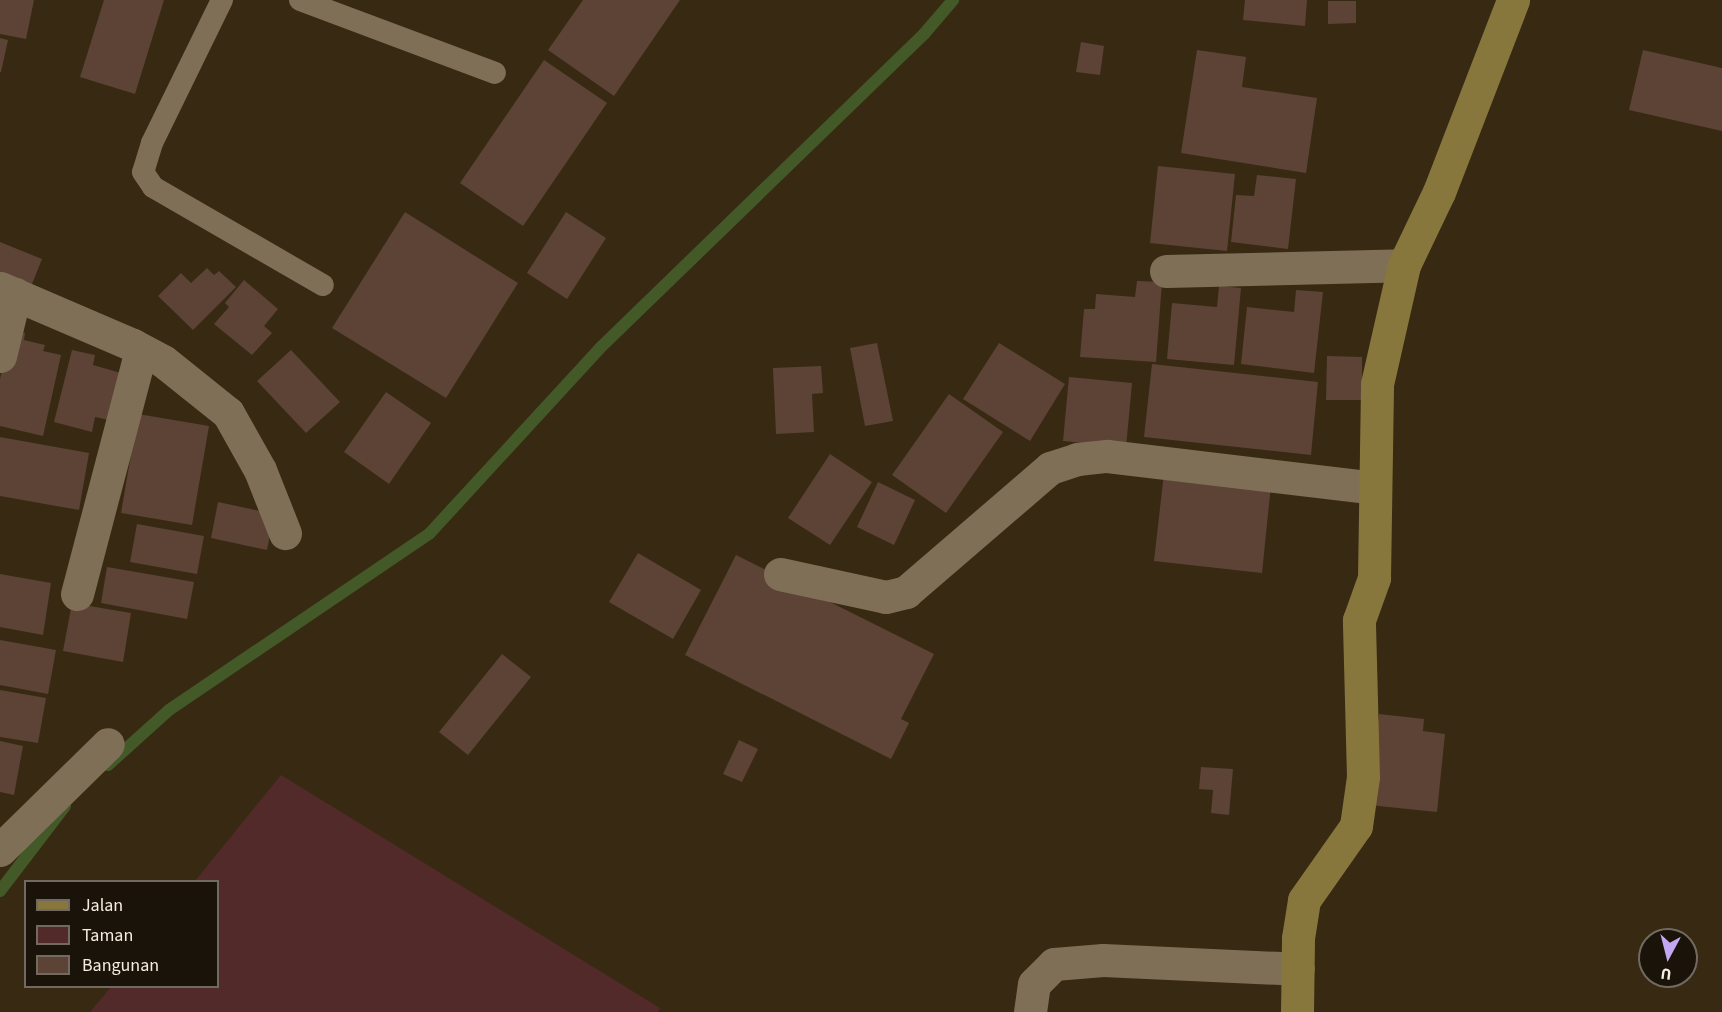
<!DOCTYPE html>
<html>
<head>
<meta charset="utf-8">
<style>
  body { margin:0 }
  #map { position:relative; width:1722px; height:1012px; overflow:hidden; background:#382913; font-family:"Source Sans 3",sans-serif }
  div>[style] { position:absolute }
  .green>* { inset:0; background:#522a29 }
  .stream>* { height:12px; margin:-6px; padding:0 6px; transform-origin:6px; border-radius:6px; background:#435a28 }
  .building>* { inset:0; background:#5c4336 }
  .lane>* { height:22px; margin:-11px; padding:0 11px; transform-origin:11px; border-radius:11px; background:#806f57 }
  .street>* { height:33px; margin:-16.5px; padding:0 16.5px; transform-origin:16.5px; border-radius:16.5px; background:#806f57 }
  .secondary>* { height:33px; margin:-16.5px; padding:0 16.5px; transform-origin:16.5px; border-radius:16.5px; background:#87773d }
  span { translate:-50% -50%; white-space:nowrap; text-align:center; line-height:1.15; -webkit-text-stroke:4.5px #1a130a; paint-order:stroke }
  .legend { position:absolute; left:24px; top:880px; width:195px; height:108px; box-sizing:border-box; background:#1a130a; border:2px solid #726a60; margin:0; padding:8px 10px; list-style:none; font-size:18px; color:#f7ede0 }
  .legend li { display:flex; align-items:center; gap:12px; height:30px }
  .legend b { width:30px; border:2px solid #726a60 }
  .north { position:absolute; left:1638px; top:928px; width:60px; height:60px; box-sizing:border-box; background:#1a130a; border:2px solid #726a60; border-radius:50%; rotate:187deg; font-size:16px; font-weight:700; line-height:24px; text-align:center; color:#f7ede0 }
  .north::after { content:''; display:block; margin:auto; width:21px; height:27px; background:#c3a7f2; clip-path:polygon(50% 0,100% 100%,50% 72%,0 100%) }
</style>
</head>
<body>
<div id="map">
  <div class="green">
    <i style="clip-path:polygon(281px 775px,660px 1008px,658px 1012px,90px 1012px,111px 987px,218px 986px,218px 882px,195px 881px)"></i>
  </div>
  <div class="stream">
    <i style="left:108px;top:765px;width:82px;rotate:-42deg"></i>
    <i style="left:169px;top:710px;width:315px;rotate:-34.1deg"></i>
    <i style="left:430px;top:533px;width:251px;rotate:-47.4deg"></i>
    <i style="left:600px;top:348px;width:451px;rotate:-44.1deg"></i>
    <i style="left:924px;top:34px;width:45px;rotate:-49.5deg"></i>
    <i style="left:0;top:891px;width:107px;rotate:-52.6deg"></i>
  </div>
  <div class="building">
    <i style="clip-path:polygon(0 0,34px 0,26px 39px,0 34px)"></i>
    <i style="clip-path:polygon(104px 0,164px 0,135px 94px,80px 77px)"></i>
    <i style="clip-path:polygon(583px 0,680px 0,614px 96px,548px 50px)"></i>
    <i style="clip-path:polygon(1245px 0,1307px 0,1305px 26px,1243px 20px)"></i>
    <i style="clip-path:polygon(1328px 1px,1356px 1px,1356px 23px,1328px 24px)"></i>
    <i style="clip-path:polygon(0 38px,8px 40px,1px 72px,0 72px)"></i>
    <i style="clip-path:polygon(1081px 42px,1104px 46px,1100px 75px,1076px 72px)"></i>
    <i style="clip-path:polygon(1197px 50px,1246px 57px,1242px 87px,1317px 98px,1306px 173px,1181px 153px)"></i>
    <i style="clip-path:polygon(1643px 50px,1722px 68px,1722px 131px,1629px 110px)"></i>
    <i style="clip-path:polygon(544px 60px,607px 103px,523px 226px,460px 183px)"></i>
    <i style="clip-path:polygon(1158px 166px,1235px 174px,1227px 251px,1150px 243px)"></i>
    <i style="clip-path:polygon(1257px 175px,1296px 179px,1288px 249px,1231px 242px,1236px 195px,1254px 196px)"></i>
    <i style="clip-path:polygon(405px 212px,518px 283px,446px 398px,332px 328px)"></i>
    <i style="clip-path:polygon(566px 212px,606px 238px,567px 299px,527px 273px)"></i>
    <i style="clip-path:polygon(0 242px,42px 259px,30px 289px,0 276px)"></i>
    <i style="clip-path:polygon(207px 268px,214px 275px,219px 271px,236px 287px,193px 330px,158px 296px,181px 273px,191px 283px)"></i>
    <i style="clip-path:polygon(244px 280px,278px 309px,264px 326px,272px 333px,252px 355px,214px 324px,229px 307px,225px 303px)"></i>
    <i style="clip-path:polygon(1137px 281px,1162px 282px,1156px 362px,1080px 357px,1084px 309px,1095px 309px,1096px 294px,1135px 297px)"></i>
    <i style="clip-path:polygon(1219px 286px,1241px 288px,1234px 365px,1167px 359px,1172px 303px,1217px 307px)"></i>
    <i style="clip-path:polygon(1296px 290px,1323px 292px,1314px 373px,1241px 364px,1247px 307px,1294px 312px)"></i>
    <i style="clip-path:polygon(11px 330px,25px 333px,24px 340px,45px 345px,43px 351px,61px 355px,43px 436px,0 426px,0 379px)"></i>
    <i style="clip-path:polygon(877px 343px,893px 421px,865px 426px,850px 348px)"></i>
    <i style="clip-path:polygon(999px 343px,1065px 384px,1030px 441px,963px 399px)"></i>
    <i style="clip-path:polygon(72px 350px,95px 355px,93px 365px,121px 373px,109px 420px,95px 417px,92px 432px,54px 422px)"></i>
    <i style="clip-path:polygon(291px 350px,340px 402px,306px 433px,257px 381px)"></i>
    <i style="clip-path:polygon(1327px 356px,1362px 357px,1362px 400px,1326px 400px)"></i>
    <i style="clip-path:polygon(1152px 364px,1318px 382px,1311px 455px,1144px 437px)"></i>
    <i style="clip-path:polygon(821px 366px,823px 393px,812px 394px,814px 432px,776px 434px,773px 368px)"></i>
    <i style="clip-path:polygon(1069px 377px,1132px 383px,1126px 447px,1063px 441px)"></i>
    <i style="clip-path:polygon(386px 392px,431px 423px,389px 484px,344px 452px)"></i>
    <i style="clip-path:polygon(949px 394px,1003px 432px,946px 513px,892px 475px)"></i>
    <i style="clip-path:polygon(138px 414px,209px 426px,192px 525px,121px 513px)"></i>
    <i style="clip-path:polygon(0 437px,89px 453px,79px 510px,0 496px)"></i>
    <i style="clip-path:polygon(830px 454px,872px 482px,830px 545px,788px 518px)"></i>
    <i style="clip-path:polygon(1164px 473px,1271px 485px,1262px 573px,1154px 561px)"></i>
    <i style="clip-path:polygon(878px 482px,915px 500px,894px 545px,857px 527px)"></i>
    <i style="clip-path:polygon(218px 502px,274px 514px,267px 550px,211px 538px)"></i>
    <i style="clip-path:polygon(137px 524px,204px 536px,197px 574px,130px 562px)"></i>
    <i style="clip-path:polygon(638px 553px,701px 590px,673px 639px,609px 602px)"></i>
    <i style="clip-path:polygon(736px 555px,934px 654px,901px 719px,909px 723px,891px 759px,685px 655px)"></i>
    <i style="clip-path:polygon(107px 567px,194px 582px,187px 619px,101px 603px)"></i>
    <i style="clip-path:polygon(0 574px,51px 583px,43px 635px,0 627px)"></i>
    <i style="clip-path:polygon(72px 603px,131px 613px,123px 662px,63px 651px)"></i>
    <i style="clip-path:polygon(0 640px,56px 650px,48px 694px,0 685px)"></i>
    <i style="clip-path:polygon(502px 654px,531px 677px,468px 755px,439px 732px)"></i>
    <i style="clip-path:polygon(0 690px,46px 698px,38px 743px,0 737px)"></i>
    <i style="clip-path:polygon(1379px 714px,1424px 719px,1423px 731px,1445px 734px,1437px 812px,1369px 805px)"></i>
    <i style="clip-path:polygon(739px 740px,758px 749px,742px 782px,723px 774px)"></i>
    <i style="clip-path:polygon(0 741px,23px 746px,14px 795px,0 792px)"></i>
    <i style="clip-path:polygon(1201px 767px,1233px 769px,1229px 815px,1211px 813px,1213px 790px,1199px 789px)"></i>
  </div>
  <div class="lane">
    <i style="left:222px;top:0;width:159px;rotate:116.1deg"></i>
    <i style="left:152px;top:143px;width:30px;rotate:107deg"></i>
    <i style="left:143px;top:172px;width:18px;rotate:56deg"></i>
    <i style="left:153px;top:187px;width:196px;rotate:30deg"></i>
    <i style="left:300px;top:0;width:208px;rotate:20.5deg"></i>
  </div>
  <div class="street">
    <i style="left:1166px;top:271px;width:238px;rotate:-1.4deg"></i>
    <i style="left:0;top:288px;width:145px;rotate:23.2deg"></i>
    <i style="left:133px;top:345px;width:34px;rotate:28deg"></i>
    <i style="left:163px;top:361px;width:83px;rotate:38.7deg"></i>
    <i style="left:228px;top:413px;width:65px;rotate:60.7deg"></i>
    <i style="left:260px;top:470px;width:68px;rotate:68.4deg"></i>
    <i style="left:0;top:356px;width:64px;rotate:-76.4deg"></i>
    <i style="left:780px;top:574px;width:108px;rotate:12.2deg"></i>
    <i style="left:886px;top:597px;width:21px;rotate:-14deg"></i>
    <i style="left:906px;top:592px;width:190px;rotate:-40.7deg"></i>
    <i style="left:1050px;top:468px;width:28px;rotate:-18deg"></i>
    <i style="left:1077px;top:459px;width:30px;rotate:-6deg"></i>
    <i style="left:1107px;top:456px;width:270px;rotate:6.8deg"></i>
    <i style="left:77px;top:594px;width:252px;rotate:-75.3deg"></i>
    <i style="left:0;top:850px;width:151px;rotate:-44.5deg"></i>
    <i style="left:1030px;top:1012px;width:28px;rotate:-82deg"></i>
    <i style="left:1034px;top:984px;width:28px;rotate:-45deg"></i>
    <i style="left:1054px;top:964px;width:49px;rotate:-4.7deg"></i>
    <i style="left:1103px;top:960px;width:195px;rotate:2.6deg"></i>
  </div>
  <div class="secondary">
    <i style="left:1297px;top:1012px;width:74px;rotate:-89.2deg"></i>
    <i style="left:1298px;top:938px;width:38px;rotate:-81deg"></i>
    <i style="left:1304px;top:900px;width:90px;rotate:-54.9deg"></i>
    <i style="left:1356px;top:826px;width:49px;rotate:-81.9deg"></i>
    <i style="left:1363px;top:777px;width:157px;rotate:-91.5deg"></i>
    <i style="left:1359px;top:620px;width:45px;rotate:-70.3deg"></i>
    <i style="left:1374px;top:578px;width:194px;rotate:-89.1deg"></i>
    <i style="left:1377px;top:384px;width:122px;rotate:-77.2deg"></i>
    <i style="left:1404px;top:265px;width:81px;rotate:-64.4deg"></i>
    <i style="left:1439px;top:192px;width:206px;rotate:-68.9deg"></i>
  </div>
  <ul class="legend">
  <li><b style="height:8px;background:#87773d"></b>Jalan</li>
  <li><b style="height:16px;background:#522a29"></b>Taman</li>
  <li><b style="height:16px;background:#5c4336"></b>Bangunan</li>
  </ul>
  <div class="north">U</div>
</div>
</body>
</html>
